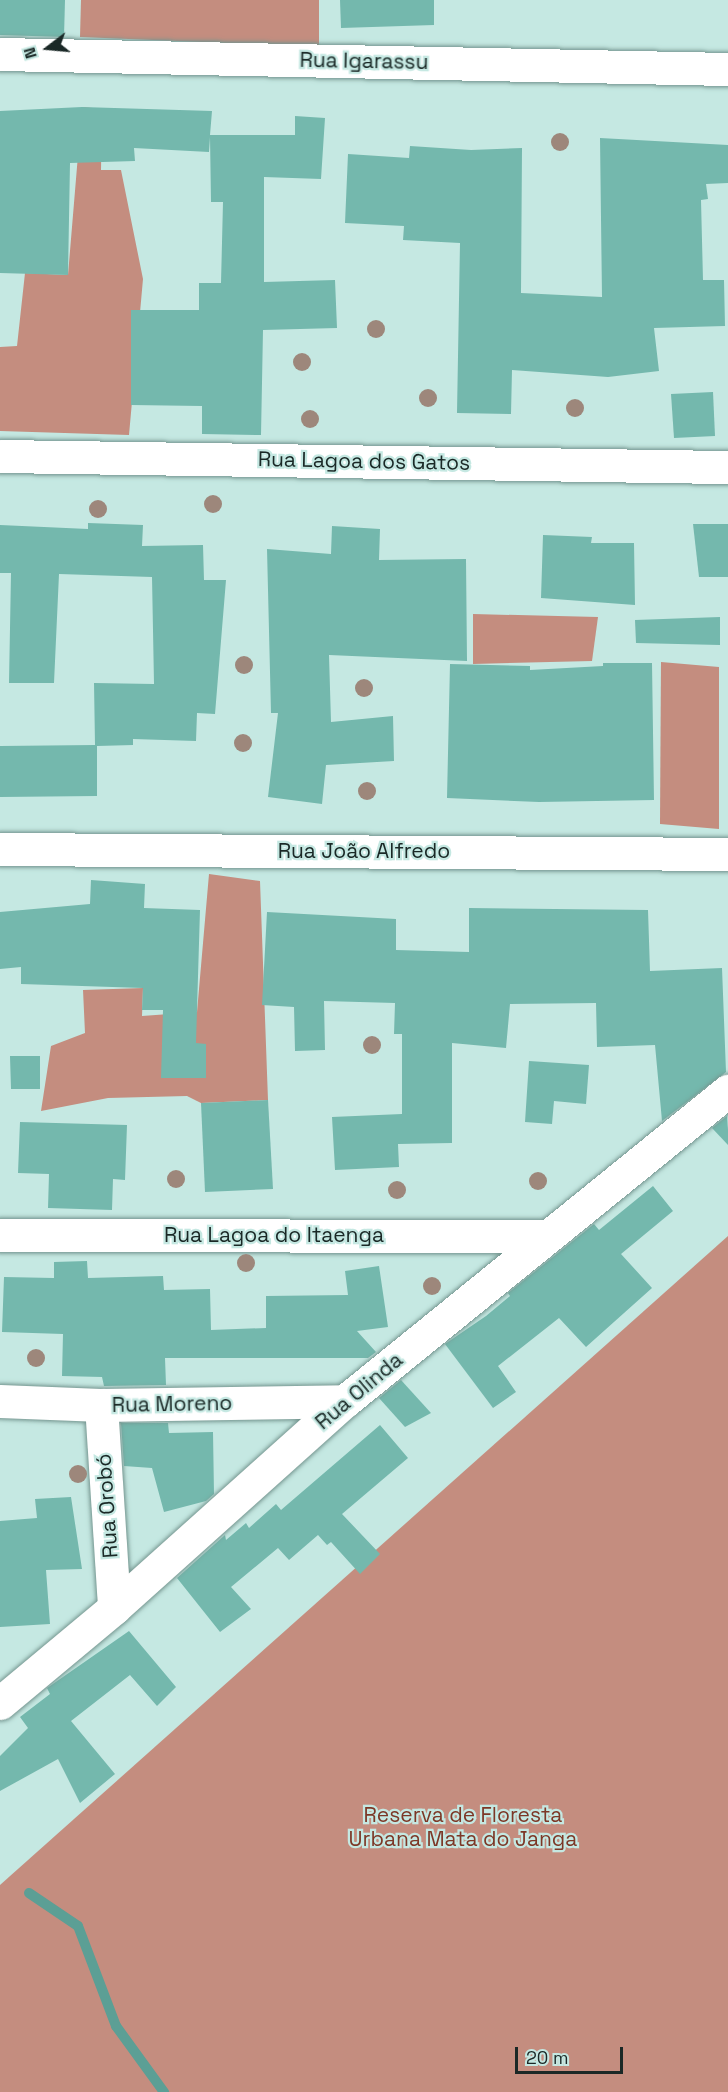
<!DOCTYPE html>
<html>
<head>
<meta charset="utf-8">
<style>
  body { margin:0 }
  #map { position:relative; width:728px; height:2092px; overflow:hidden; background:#c5e8e2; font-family:"Space Grotesk",sans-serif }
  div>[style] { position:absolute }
  .forest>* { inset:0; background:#c48d7f }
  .stream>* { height:10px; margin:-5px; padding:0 5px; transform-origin:5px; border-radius:5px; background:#5c9f95 }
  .building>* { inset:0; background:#74b8ad }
  .roads { filter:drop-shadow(0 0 2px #74958f) drop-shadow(0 0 2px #74958f) }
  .minor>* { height:33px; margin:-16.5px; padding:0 16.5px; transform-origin:16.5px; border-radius:16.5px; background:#fff }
  .trees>* { width:18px; height:18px; margin:-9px; border-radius:50%; background:#9d877b }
  span { translate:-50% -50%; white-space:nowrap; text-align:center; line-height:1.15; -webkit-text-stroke:4.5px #c5e8e2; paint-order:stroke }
  .street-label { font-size:21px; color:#1a2826 }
  .park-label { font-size:21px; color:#7c3726 }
  .north { position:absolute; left:18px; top:18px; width:60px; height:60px; -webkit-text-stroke:4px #c5e8e2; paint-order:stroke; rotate:254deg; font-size:16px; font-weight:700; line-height:24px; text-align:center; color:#1a2826 }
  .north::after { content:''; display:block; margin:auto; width:21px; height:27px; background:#1a2826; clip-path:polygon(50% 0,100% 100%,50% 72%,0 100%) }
  .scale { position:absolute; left:515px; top:2047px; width:108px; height:27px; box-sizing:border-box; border:3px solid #1a2826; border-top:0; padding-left:8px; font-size:18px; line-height:21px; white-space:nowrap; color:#1a2826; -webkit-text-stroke:4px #c5e8e2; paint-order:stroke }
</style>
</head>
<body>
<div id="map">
  <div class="forest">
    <i style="clip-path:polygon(81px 0,319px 0,319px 47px,80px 37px)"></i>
    <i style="clip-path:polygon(82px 107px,102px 109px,101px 170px,121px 170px,143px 279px,129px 435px,0 431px,0 347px,17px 346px,25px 273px,68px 275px)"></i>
    <i style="clip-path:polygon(473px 614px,598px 617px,592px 661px,473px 664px)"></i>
    <i style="clip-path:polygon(661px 662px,719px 667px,719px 829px,660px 824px)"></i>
    <i style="clip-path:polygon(209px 874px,260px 881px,268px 1100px,201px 1103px,187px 1096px,108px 1098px,41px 1111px,51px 1046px,85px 1033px,83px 990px,143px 988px,142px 1016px,197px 1012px)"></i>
    <i style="clip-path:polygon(728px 1236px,728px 2092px,0 2092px,0 1885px)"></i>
  </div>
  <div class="stream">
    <i style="left:29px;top:1893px;width:59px;rotate:34deg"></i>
    <i style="left:78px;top:1926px;width:107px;rotate:69.2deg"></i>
    <i style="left:116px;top:2026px;width:82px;rotate:54deg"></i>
  </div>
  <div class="building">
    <i style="clip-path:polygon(0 0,65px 0,64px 37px,0 35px)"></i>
    <i style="clip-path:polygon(340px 0,434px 0,434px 25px,341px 28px)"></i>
    <i style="clip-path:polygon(82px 107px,212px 111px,210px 135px,295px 135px,295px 116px,325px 118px,321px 179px,264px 177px,264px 282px,335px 280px,337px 328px,263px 330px,261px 435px,202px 434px,202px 406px,131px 405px,131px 310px,199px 310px,199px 283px,221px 283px,223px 202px,211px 202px,210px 137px,209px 152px,134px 148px,135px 161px,70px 163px,68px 275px,0 273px,0 111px)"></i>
    <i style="clip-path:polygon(600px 138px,728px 145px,728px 183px,706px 184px,708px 199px,701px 200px,703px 280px,724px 280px,725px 326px,654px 328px,659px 371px,608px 377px,512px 370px,511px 414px,457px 413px,460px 243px,403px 240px,404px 226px,345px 223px,348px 154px,409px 158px,410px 146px,471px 150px,522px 148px,521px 293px,602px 297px)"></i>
    <i style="clip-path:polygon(713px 392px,715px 436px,674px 438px,671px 394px)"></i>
    <i style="clip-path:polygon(88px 523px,143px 525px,142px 546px,203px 545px,204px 580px,226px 580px,215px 714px,197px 713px,196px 741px,133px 739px,133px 745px,97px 746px,97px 796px,0 797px,0 746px,95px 745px,94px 683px,154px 684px,152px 577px,59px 574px,54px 683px,9px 683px,11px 573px,0 573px,0 525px,88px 529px)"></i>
    <i style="clip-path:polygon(693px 524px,728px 524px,728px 577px,699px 577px)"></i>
    <i style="clip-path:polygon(332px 526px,380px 529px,379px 560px,466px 559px,467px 661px,329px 655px,331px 722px,393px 716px,394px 761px,326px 765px,322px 804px,268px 797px,278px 713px,271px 713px,267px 549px,331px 554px)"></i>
    <i style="clip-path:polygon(543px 535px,592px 537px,591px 543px,634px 543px,635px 605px,541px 598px)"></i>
    <i style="clip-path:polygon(720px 617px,720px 645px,636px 643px,635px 620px)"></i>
    <i style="clip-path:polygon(603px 663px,652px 663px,654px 800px,539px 802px,447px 798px,450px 664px,530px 666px,530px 670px,603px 666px)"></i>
    <i style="clip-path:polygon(91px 880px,145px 884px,144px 908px,200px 910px,196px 1043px,206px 1044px,206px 1078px,161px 1078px,163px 1010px,142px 1010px,143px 988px,21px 984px,21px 967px,0 969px,0 912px,90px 904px)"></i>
    <i style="clip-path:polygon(469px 908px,648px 910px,650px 971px,722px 968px,726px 1072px,662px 1121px,655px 1045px,597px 1047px,596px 1003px,510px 1004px,506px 1048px,452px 1043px,452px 1143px,398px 1144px,399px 1167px,335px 1170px,332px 1117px,402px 1114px,402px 1034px,394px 1034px,395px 1003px,324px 1001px,325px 1050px,295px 1051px,294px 1007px,262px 1005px,267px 912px,396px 919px,396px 950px,469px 952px)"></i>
    <i style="clip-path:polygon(10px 1056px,40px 1056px,40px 1089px,11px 1089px)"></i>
    <i style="clip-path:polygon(529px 1061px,589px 1065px,586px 1104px,554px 1101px,552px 1124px,525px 1122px)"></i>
    <i style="clip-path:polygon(268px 1100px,273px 1189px,205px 1192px,201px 1103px)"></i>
    <i style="clip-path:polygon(727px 1116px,728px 1130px,728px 1145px,712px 1128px)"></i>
    <i style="clip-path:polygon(20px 1122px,127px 1125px,125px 1180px,113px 1179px,112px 1210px,48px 1208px,49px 1174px,18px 1173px)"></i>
    <i style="clip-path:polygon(653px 1186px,673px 1211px,621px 1254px,652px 1288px,586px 1347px,559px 1318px,498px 1366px,516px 1392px,493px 1408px,445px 1344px,486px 1316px,510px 1296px,508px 1293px,594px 1224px,599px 1230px)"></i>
    <i style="clip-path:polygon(87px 1261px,88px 1278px,163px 1276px,164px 1290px,210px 1289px,211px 1330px,266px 1328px,266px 1296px,348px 1295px,345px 1271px,379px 1266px,388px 1327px,357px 1331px,376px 1352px,368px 1358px,165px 1358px,166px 1385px,104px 1386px,102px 1377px,62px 1376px,63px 1334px,2px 1332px,4px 1277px,54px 1278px,54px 1262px)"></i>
    <i style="clip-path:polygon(401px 1380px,431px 1413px,405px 1427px,379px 1398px)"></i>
    <i style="clip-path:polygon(121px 1423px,168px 1423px,169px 1433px,213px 1432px,214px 1494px,206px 1501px,164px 1512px,152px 1468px,124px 1466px)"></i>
    <i style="clip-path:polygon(380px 1425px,408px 1458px,342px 1514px,380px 1554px,360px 1574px,331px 1542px,327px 1545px,318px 1535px,289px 1560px,278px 1548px,231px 1587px,251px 1609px,220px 1632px,177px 1578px,225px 1535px,226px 1540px,246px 1523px,249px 1528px,276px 1504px,281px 1510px)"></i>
    <i style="clip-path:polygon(71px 1497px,82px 1569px,46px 1570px,50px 1624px,0 1627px,0 1521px,37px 1518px,35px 1499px)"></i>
    <i style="clip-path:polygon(129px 1631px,176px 1687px,157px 1706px,130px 1675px,71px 1721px,115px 1774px,80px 1803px,58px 1759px,0 1791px,0 1756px,28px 1728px,20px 1717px,50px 1694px,47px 1688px,50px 1686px)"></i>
  </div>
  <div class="roads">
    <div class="minor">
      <i style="left:0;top:54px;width:728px;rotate:1.18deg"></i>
      <i style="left:0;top:456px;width:728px;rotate:0.87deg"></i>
      <i style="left:0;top:849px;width:728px;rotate:0.39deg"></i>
      <i style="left:0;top:1235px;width:547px;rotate:0.1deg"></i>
      <i style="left:0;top:1401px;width:101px;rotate:2.3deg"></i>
      <i style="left:101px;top:1405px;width:244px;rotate:-0.9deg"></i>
      <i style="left:101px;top:1405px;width:203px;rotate:86.3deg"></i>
      <i style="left:0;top:1703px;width:148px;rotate:-39.8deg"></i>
      <i style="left:114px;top:1608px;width:310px;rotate:-41.9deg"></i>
      <i style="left:345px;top:1401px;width:493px;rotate:-39deg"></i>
    </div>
  </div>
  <div class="trees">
    <i style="left:560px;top:142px"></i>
    <i style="left:376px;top:329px"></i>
    <i style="left:302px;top:362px"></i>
    <i style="left:428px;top:398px"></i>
    <i style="left:575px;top:408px"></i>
    <i style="left:310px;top:419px"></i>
    <i style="left:213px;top:504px"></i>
    <i style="left:98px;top:509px"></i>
    <i style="left:244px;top:665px"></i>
    <i style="left:364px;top:688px"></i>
    <i style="left:243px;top:743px"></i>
    <i style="left:367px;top:791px"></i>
    <i style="left:372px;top:1045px"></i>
    <i style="left:176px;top:1179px"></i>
    <i style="left:538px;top:1181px"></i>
    <i style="left:397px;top:1190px"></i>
    <i style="left:246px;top:1263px"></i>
    <i style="left:432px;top:1286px"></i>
    <i style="left:36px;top:1358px"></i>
    <i style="left:78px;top:1474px"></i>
  </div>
  <div class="street-label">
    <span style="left:364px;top:61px;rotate:1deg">Rua Igarassu</span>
    <span style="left:364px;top:461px;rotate:1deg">Rua Lagoa dos Gatos</span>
    <span style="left:364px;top:851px">Rua João Alfredo</span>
    <span style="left:274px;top:1235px">Rua Lagoa do Itaenga</span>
    <span style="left:359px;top:1391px;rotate:-40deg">Rua Olinda</span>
    <span style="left:172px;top:1404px;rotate:-1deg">Rua Moreno</span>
    <span style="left:107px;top:1506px;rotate:-94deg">Rua Orobó</span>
  </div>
  <div class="park-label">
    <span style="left:463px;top:1827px">Reserva de Floresta<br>Urbana Mata do Janga</span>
  </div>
  <div class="north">N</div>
  <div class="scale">20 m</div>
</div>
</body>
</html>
